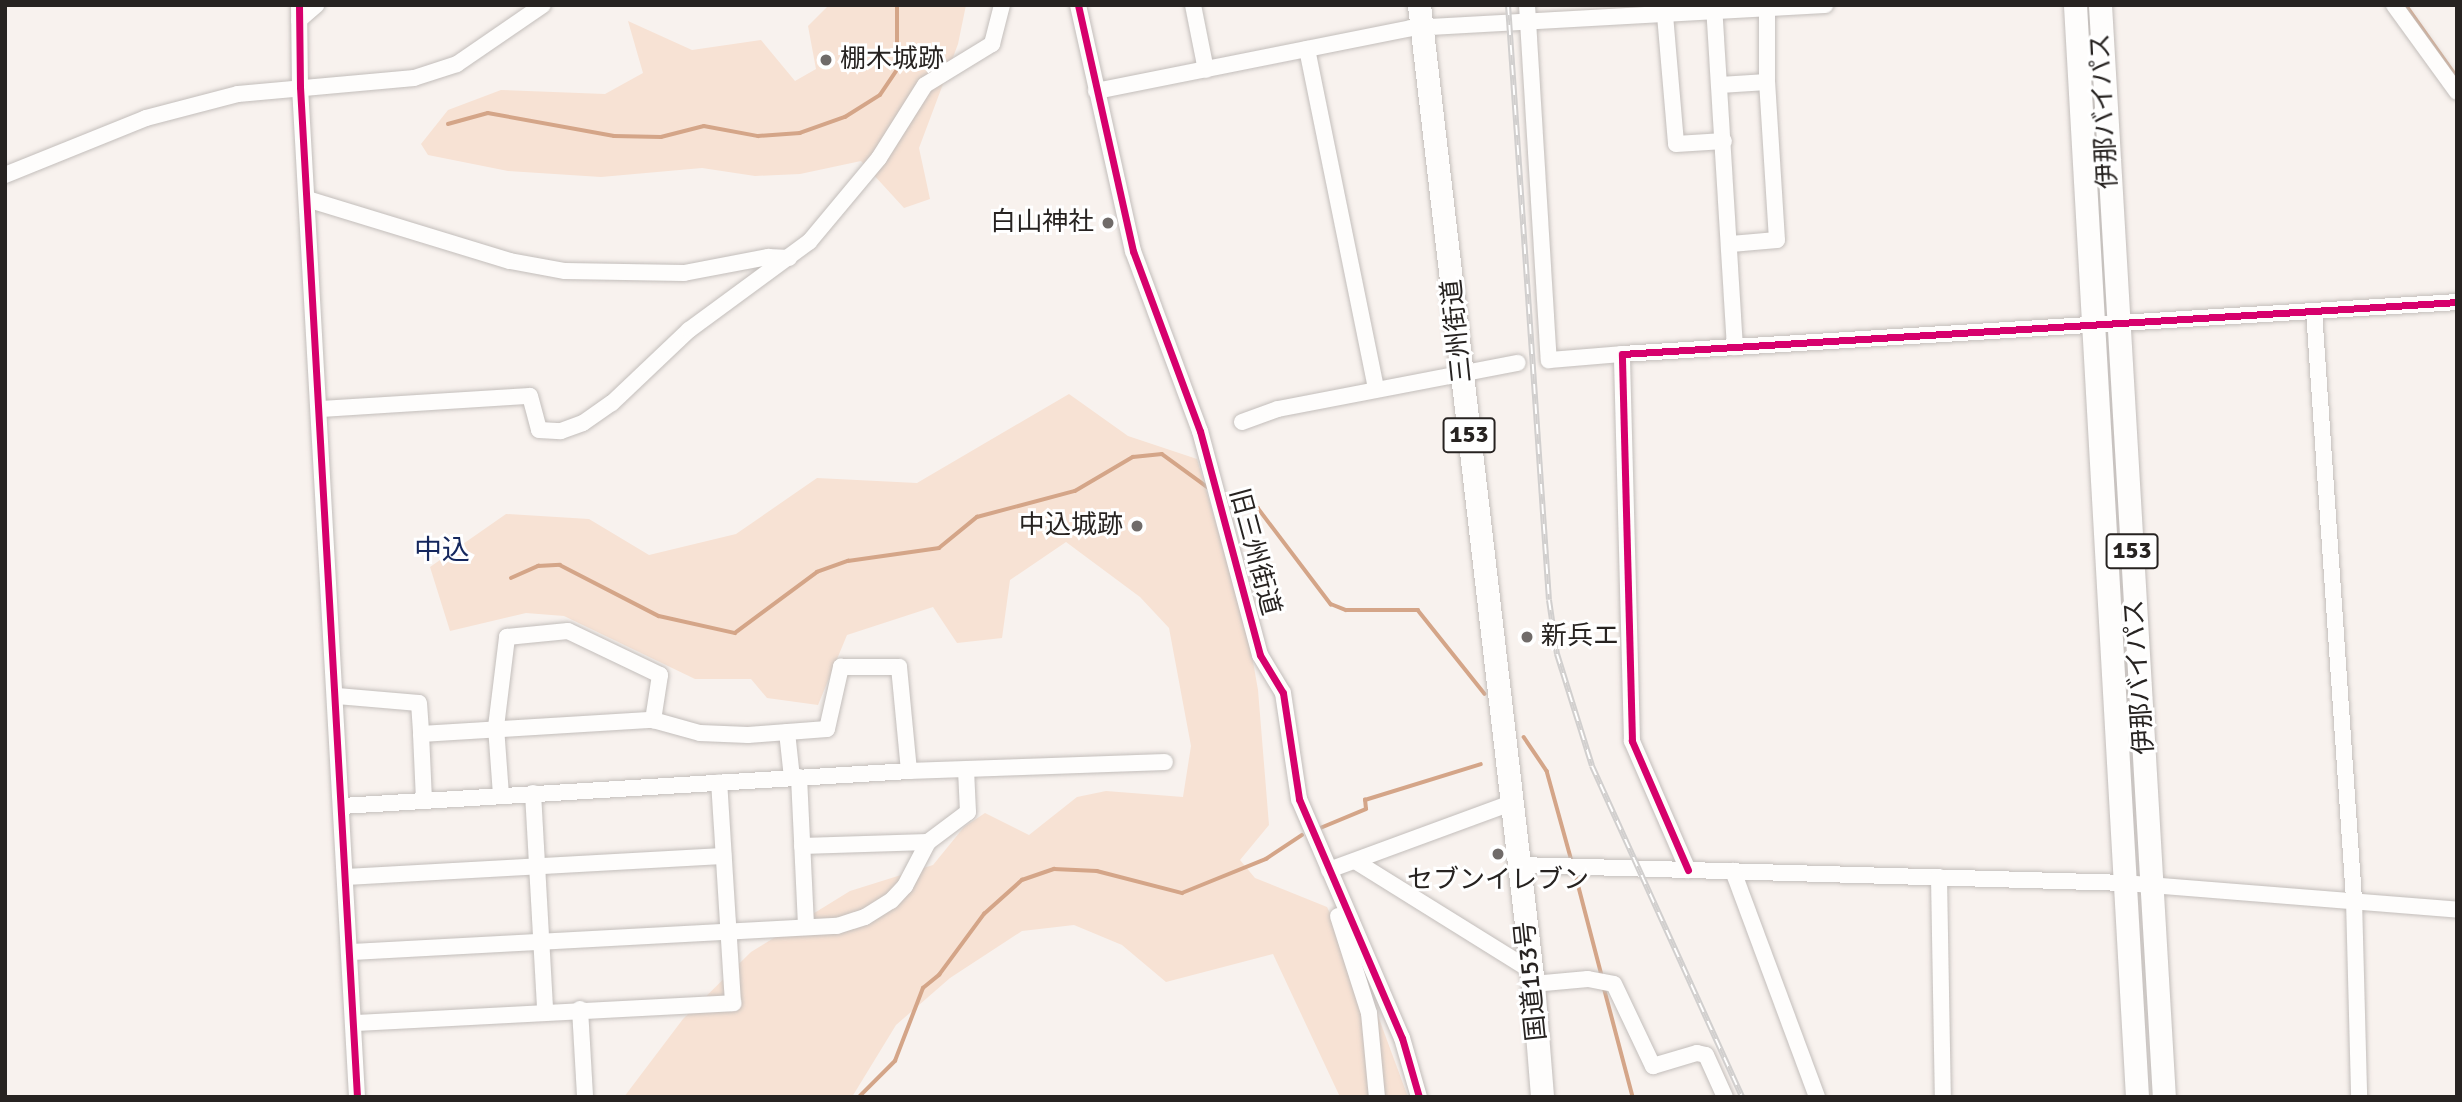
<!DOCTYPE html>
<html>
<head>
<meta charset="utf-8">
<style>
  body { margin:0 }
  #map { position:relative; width:2462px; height:1102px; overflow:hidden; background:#f8f2ee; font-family:Signika,"Noto Sans JP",sans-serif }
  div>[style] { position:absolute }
  .green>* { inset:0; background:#f7e2d4 }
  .stream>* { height:3.5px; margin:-1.75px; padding:0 1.75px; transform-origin:1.75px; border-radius:1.75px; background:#d4a588 }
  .roads { filter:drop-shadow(0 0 2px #c3bebb) drop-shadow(0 0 2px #c3bebb) }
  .minor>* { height:16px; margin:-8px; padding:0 8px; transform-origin:8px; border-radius:8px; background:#fefdfc }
  .highway>* { height:23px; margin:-11.5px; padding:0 11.5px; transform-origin:11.5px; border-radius:11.5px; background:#fefdfc }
  .rail>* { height:6px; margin-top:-3px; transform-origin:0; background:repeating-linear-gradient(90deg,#fff 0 10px,#d1cfce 0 20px); box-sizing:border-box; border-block:2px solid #d1cfce }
  .cycleway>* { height:7px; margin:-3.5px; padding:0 3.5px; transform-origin:3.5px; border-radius:3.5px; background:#d6006c }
  .dots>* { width:19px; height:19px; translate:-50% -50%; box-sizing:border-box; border:4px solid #fff; border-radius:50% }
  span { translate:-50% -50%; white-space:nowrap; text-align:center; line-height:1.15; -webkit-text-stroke:6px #fff; paint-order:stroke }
  .shield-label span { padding:2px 5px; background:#fff; border:2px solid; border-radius:5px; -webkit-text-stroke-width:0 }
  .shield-label { font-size:24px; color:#272321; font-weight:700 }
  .poi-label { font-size:26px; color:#272321 }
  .left { translate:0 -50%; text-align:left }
  .right { translate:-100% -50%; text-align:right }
  .street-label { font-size:26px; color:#272321 }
  .neighbourhood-label { font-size:28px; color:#15275d }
  .frame { position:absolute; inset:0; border:7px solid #272321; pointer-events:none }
</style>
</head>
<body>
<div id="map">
  <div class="green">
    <i style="clip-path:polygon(829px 5px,966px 5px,958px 44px,919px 148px,930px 199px,904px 208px,861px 161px,800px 174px,755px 176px,702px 168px,601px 177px,508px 171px,428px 155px,421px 144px,448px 110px,501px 90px,605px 94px,643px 73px,628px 21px,692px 50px,761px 40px,795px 81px,816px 69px,808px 26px)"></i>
    <i style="clip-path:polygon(1069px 394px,1128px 436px,1197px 459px,1248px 633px,1258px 690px,1269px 825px,1240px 860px,1255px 878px,1327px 907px,1371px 997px,1408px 1097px,1340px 1097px,1273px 954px,1166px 982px,1122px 945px,1074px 925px,1022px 931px,950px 978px,896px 1025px,852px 1097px,624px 1097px,683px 1019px,751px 952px,850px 891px,933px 865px,964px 827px,985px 813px,1029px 835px,1077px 797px,1106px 791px,1183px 797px,1191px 746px,1169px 628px,1140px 597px,1066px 542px,1010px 580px,1002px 638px,957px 643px,933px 607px,847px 635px,818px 705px,767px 698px,751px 679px,695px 679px,564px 616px,526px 613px,450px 631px,430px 567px,506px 514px,589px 519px,649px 555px,736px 534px,817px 478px,917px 483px)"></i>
  </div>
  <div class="stream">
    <i style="left:2406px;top:5px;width:88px;rotate:54.7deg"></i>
    <i style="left:448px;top:124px;width:41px;rotate:-15.4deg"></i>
    <i style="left:488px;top:113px;width:128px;rotate:10.3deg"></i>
    <i style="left:614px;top:136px;width:47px;rotate:1.2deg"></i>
    <i style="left:661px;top:137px;width:44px;rotate:-14.3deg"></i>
    <i style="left:704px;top:126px;width:55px;rotate:10.5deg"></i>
    <i style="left:758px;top:136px;width:42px;rotate:-4.1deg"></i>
    <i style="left:800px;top:133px;width:48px;rotate:-19.6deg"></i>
    <i style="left:845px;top:117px;width:41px;rotate:-32.2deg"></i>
    <i style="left:880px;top:95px;width:30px;rotate:-56deg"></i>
    <i style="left:897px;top:70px;width:65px;rotate:-90deg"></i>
    <i style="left:1223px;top:496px;width:37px;rotate:19deg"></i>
    <i style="left:1258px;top:508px;width:121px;rotate:52.8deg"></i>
    <i style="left:1331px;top:604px;width:16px;rotate:22deg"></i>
    <i style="left:1346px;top:610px;width:72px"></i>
    <i style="left:1418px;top:610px;width:107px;rotate:51.4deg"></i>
    <i style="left:511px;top:578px;width:30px;rotate:-24deg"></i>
    <i style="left:538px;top:566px;width:22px;rotate:-3deg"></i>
    <i style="left:560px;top:565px;width:111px;rotate:27.3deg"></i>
    <i style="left:659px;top:616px;width:78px;rotate:12.6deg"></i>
    <i style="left:735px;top:633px;width:102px;rotate:-36.6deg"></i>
    <i style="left:817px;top:572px;width:33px;rotate:-20deg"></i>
    <i style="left:848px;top:561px;width:92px;rotate:-8.1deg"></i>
    <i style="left:939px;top:548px;width:49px;rotate:-39.2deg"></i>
    <i style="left:977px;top:517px;width:101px;rotate:-14.9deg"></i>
    <i style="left:1075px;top:491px;width:67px;rotate:-30.4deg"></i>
    <i style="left:1133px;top:457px;width:29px;rotate:-6deg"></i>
    <i style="left:1162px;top:454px;width:58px;rotate:35.9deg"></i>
    <i style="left:1524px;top:737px;width:41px;rotate:55.9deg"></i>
    <i style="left:1547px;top:771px;width:93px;rotate:74.5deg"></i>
    <i style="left:1318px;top:829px;width:52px;rotate:-22.6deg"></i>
    <i style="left:1366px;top:809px;width:9px;rotate:-96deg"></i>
    <i style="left:1365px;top:800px;width:121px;rotate:-17.2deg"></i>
    <i style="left:1575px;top:872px;width:107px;rotate:75.4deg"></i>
    <i style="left:1604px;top:987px;width:114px;rotate:75.2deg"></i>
    <i style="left:859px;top:1097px;width:51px;rotate:-45deg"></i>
    <i style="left:895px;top:1061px;width:78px;rotate:-69deg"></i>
    <i style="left:923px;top:988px;width:21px;rotate:-39deg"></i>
    <i style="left:939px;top:975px;width:76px;rotate:-53.6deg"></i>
    <i style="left:984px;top:914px;width:51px;rotate:-41.8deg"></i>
    <i style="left:1022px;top:880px;width:34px;rotate:-19deg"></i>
    <i style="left:1054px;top:869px;width:43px;rotate:2.7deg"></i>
    <i style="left:1097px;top:871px;width:88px;rotate:14.5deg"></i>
    <i style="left:1182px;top:893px;width:91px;rotate:-22deg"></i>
    <i style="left:1266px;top:859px;width:43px;rotate:-33.7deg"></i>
  </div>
  <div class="roads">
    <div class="minor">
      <i style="left:299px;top:5px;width:82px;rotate:89.3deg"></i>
      <i style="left:300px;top:87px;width:1012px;rotate:86.77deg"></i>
      <i style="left:1078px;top:5px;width:252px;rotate:77.4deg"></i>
      <i style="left:1133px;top:251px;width:192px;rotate:69.6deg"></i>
      <i style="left:1200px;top:431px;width:232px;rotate:75deg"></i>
      <i style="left:1260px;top:655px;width:44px;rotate:58.8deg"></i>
      <i style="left:1283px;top:693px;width:107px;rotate:81.4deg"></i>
      <i style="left:1299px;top:799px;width:260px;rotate:66.7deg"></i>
      <i style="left:1402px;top:1038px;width:61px;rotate:73.9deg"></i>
      <i style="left:1193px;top:5px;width:66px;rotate:78.7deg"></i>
      <i style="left:1527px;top:5px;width:356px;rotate:86.5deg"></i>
      <i style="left:1549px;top:360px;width:73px;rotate:-4.7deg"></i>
      <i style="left:1714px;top:5px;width:343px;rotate:86.5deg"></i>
      <i style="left:2394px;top:5px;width:107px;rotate:54.1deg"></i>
      <i style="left:1665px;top:15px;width:129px;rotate:85.1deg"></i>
      <i style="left:1676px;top:144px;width:48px;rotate:-3.6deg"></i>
      <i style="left:299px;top:20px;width:23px;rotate:-41deg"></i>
      <i style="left:1307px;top:49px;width:346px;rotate:78.5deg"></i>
      <i style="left:1720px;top:85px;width:47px;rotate:-3.7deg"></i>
      <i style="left:1096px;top:91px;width:321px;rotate:-11.3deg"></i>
      <i style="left:1411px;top:28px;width:415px;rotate:-3.2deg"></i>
      <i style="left:5px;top:175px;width:152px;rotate:-22deg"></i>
      <i style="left:146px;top:118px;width:95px;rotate:-14.6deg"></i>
      <i style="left:238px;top:94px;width:177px;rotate:-5.2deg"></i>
      <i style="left:414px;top:78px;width:45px;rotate:-18deg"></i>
      <i style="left:457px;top:64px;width:104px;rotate:-34.5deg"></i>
      <i style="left:307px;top:199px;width:212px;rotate:17deg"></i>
      <i style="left:510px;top:261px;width:56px;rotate:10.3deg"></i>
      <i style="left:565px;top:271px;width:119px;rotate:1deg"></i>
      <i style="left:684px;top:273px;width:86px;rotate:-10.8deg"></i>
      <i style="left:768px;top:257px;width:21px;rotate:3deg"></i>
      <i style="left:1731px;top:244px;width:46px;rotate:-5deg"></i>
      <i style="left:1777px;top:240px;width:158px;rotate:-93.6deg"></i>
      <i style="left:1767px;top:82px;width:73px;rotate:-90deg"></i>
      <i style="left:2314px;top:311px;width:590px;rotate:86.11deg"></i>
      <i style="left:2354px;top:900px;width:197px;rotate:88.5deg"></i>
      <i style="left:321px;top:409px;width:209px;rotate:-3.6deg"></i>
      <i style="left:530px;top:396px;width:35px;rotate:75deg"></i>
      <i style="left:539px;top:430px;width:22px;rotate:3deg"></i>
      <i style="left:561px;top:431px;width:23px;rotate:-20deg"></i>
      <i style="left:583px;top:423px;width:35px;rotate:-35deg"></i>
      <i style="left:612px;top:403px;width:106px;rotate:-43.5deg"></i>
      <i style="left:689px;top:330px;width:149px;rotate:-36.3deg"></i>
      <i style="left:809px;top:242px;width:109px;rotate:-50.2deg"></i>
      <i style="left:879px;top:158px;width:86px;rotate:-57.8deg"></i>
      <i style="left:925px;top:85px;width:79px;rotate:-31.5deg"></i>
      <i style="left:992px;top:44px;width:40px;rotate:-75.6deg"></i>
      <i style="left:1242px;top:422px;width:38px;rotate:-20deg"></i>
      <i style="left:1278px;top:409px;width:244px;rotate:-10.9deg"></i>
      <i style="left:337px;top:696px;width:82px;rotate:4.9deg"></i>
      <i style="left:419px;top:703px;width:31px;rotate:86deg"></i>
      <i style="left:421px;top:734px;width:232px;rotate:-3.5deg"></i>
      <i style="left:787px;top:732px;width:46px;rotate:83.8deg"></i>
      <i style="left:421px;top:734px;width:66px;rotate:87.4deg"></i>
      <i style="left:799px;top:777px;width:150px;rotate:87.3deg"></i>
      <i style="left:533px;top:793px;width:218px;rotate:86.8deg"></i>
      <i style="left:501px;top:795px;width:68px;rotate:-94.2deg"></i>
      <i style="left:496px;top:727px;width:91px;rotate:-83deg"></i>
      <i style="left:507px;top:637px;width:61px;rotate:-5.6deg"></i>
      <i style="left:568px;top:631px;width:102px;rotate:25.6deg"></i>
      <i style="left:660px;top:675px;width:46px;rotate:98.8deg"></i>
      <i style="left:653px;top:720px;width:49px;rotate:15.5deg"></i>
      <i style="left:700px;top:733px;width:48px;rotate:2.4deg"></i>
      <i style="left:748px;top:735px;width:79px;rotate:-4.3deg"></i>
      <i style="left:827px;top:729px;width:64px;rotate:-77.3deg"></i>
      <i style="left:841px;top:667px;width:58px"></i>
      <i style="left:899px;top:667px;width:104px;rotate:84.5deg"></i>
      <i style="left:342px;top:806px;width:568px;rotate:-3.53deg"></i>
      <i style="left:909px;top:771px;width:256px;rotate:-2deg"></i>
      <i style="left:802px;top:846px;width:126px;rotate:-1.8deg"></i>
      <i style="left:1355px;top:861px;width:208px;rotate:31.9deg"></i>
      <i style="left:1520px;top:865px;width:605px;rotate:1.7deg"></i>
      <i style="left:2125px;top:883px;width:333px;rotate:4.6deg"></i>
      <i style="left:1329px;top:870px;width:194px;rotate:-20.2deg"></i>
      <i style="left:1688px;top:870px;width:141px;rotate:-113.5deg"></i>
      <i style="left:1632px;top:741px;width:387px;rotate:-91.5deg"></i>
      <i style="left:1622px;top:354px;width:837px;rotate:-3.56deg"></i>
      <i style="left:1733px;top:871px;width:241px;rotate:69.6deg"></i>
      <i style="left:345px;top:877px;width:379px;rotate:-3.2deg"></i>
      <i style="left:1939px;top:877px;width:220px;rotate:89deg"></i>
      <i style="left:1338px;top:916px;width:102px;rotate:72.3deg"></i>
      <i style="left:1369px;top:1013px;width:84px;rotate:84.6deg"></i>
      <i style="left:352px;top:952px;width:486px;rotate:-3.1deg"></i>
      <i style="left:837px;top:926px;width:29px;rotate:-18deg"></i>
      <i style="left:865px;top:917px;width:31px;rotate:-32deg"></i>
      <i style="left:891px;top:901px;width:21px;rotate:-47deg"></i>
      <i style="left:905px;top:886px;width:50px;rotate:-62.4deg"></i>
      <i style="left:928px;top:842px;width:50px;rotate:-36.9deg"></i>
      <i style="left:968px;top:812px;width:42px;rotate:-92.7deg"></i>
      <i style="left:1533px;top:984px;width:55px;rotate:-5.2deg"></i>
      <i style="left:1588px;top:979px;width:26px;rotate:11deg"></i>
      <i style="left:1614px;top:984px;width:91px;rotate:64.6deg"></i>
      <i style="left:1653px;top:1066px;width:46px;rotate:-16.5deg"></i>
      <i style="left:1697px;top:1053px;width:9px;rotate:13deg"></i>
      <i style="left:1706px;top:1055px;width:46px;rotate:65.7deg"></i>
      <i style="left:580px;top:1009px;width:88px;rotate:86.7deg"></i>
      <i style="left:355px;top:1023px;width:379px;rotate:-3deg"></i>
      <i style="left:733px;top:1003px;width:221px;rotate:-93.6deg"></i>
    </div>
    <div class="highway">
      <i style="left:1419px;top:5px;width:986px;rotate:83.36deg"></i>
      <i style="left:1533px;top:984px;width:113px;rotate:85.4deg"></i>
      <i style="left:2075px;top:5px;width:1094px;rotate:86.75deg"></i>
      <i style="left:2100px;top:5px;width:1094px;rotate:86.65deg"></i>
    </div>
  </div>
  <div class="rail">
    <i style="left:1508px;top:5px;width:596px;rotate:86.06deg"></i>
    <i style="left:1549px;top:600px;width:55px;rotate:81.6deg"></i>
    <i style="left:1557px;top:654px;width:117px;rotate:72.6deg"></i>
    <i style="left:1592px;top:766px;width:363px;rotate:65.6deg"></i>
  </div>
  <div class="cycleway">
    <i style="left:299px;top:5px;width:82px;rotate:89.3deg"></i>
    <i style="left:300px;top:87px;width:1012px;rotate:86.77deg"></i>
    <i style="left:1078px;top:5px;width:252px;rotate:77.4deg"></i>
    <i style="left:1133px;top:251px;width:192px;rotate:69.6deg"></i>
    <i style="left:1200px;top:431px;width:232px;rotate:75deg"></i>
    <i style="left:1260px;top:655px;width:44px;rotate:58.8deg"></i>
    <i style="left:1283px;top:693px;width:107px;rotate:81.4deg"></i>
    <i style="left:1299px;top:799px;width:260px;rotate:66.7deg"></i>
    <i style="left:1402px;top:1038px;width:61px;rotate:73.9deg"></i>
    <i style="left:1688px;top:870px;width:141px;rotate:-113.5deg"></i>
    <i style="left:1632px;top:741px;width:387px;rotate:-91.5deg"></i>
    <i style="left:1622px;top:354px;width:837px;rotate:-3.56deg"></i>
  </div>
  <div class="dots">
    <i style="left:826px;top:60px;background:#706b69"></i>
    <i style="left:1108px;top:223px;background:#706b69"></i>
    <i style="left:1137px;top:526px;background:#706b69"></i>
    <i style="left:1527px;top:637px;background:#706b69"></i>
    <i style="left:1498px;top:854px;background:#706b69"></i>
  </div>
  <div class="shield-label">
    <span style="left:1469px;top:435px">153</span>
    <span style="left:2132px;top:551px">153</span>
  </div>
  <div class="poi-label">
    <span class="left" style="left:840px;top:60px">棚木城跡</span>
    <span class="right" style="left:1094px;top:223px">白山神社</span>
    <span class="right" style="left:1123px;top:526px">中込城跡</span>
    <span class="left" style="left:1541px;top:637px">新兵エ</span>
    <span style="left:1498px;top:881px">セブンイレブン</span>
  </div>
  <div class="street-label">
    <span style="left:2105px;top:111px;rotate:-93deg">伊那バイパス</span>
    <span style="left:1458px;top:331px;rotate:-96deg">三州街道</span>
    <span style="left:1254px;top:552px;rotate:75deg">旧三州街道</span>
    <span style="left:2140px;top:677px;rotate:-94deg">伊那バイパス</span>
    <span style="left:1532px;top:981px;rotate:-96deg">国道153号</span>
  </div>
  <div class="neighbourhood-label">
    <span style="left:442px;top:550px">中込</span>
  </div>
  <div class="frame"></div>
</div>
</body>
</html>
